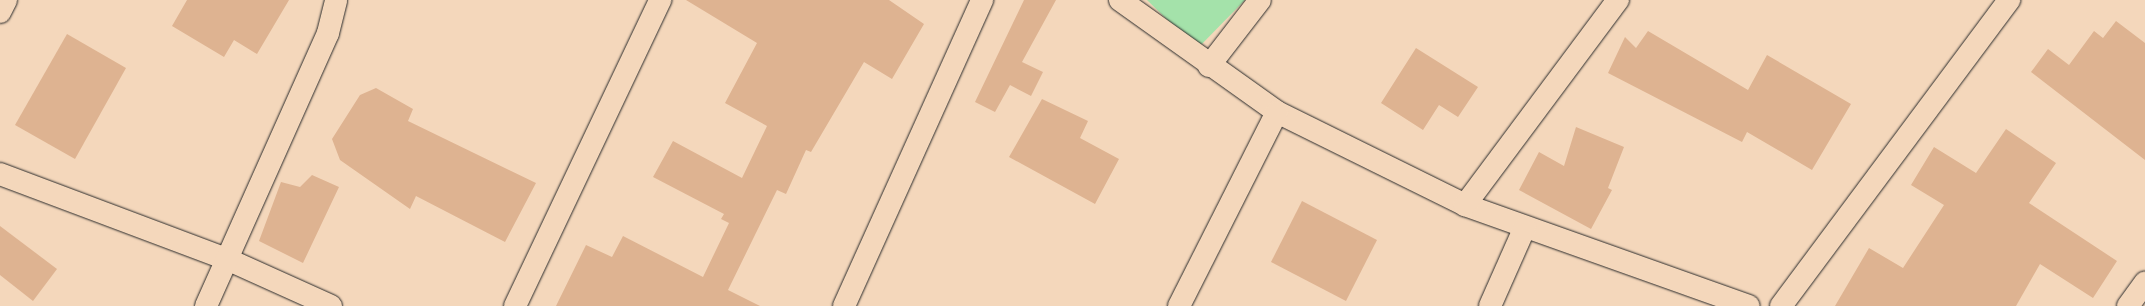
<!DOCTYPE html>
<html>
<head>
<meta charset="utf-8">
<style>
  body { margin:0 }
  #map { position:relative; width:2145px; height:306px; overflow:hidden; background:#f4d7bb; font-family:Mynerve,sans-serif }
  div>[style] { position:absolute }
  .green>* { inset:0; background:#a4e2aa }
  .building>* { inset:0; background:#deb391 }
  .roads { filter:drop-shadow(0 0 1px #2b2b2b) drop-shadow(0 0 1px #2b2b2b) }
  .minor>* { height:22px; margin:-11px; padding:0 11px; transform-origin:11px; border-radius:11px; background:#f4d7bb }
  span { translate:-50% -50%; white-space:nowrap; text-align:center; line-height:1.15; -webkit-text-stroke:3px #f4d7bb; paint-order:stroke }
</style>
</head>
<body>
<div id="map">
  <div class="green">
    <i style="clip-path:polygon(1147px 0,1245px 0,1197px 49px)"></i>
  </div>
  <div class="building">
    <i style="clip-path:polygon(187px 0,289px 0,257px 54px,234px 40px,224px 57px,172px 26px)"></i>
    <i style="clip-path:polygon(686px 0,889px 0,924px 24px,892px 79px,864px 62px,811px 152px,806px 150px,786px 194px,777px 190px,728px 290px,760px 306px,556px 306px,586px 245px,612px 257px,623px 236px,703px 277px,729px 223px,721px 219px,724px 214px,653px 177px,673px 141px,742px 178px,767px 126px,725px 103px,757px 43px)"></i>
    <i style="clip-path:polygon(1024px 0,1056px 0,1022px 62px,1043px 72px,1031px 96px,1010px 85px,995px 112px,975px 102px)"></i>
    <i style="clip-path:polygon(2116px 21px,2145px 43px,2145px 160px,2031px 72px,2048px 49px,2069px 65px,2094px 31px,2103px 38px)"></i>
    <i style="clip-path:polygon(1648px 31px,1748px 90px,1767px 55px,1851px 104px,1812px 170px,1747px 132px,1742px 142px,1608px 73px,1625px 37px,1636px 48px)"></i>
    <i style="clip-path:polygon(67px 34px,126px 68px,75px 159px,15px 125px)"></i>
    <i style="clip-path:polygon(1416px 48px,1478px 87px,1458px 117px,1439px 105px,1423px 130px,1381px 103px)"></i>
    <i style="clip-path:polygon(376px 88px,413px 109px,408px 121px,536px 183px,505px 242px,416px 196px,410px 209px,340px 160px,332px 139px,360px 95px)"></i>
    <i style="clip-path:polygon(1042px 99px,1088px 121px,1080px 138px,1119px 159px,1095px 204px,1009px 157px)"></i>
    <i style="clip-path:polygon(1576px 127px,1624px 147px,1608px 188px,1612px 190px,1591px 229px,1519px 190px,1539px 152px,1564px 166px)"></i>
    <i style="clip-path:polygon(2006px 129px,2056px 163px,2029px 203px,2117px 261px,2093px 298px,2040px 264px,2016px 306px,1835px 306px,1869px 248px,1903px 268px,1944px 205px,1911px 185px,1934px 147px,1976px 173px)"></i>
    <i style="clip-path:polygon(312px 175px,339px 187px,303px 263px,259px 241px,281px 182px,300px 187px)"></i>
    <i style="clip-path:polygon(1302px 201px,1377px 240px,1346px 301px,1271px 262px)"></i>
    <i style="clip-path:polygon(0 226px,57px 269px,33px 301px,0 275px)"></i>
  </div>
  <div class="roads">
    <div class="minor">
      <i style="left:1120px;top:0;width:193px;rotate:35.5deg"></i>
      <i style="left:1277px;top:112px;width:210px;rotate:26.3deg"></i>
      <i style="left:1465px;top:205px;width:301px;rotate:19.6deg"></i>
      <i style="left:0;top:12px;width:13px;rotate:-63deg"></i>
      <i style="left:1209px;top:66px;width:83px;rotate:-52.3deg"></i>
      <i style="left:0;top:174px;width:245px;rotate:20.6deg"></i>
      <i style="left:229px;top:260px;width:112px;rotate:24.3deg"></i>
      <i style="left:1465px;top:205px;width:256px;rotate:-53.3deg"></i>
      <i style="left:206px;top:306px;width:299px;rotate:-65.9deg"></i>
      <i style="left:328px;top:33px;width:34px;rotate:-76deg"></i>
      <i style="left:515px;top:306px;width:339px;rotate:-64.6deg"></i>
      <i style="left:844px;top:306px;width:336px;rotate:-65.7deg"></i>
      <i style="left:1179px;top:306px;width:217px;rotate:-63.2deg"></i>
      <i style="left:1490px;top:306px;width:86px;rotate:-66.1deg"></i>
      <i style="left:1781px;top:306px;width:382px;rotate:-53.3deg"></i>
      <i style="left:2128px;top:306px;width:29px;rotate:-54deg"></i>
    </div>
  </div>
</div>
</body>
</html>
